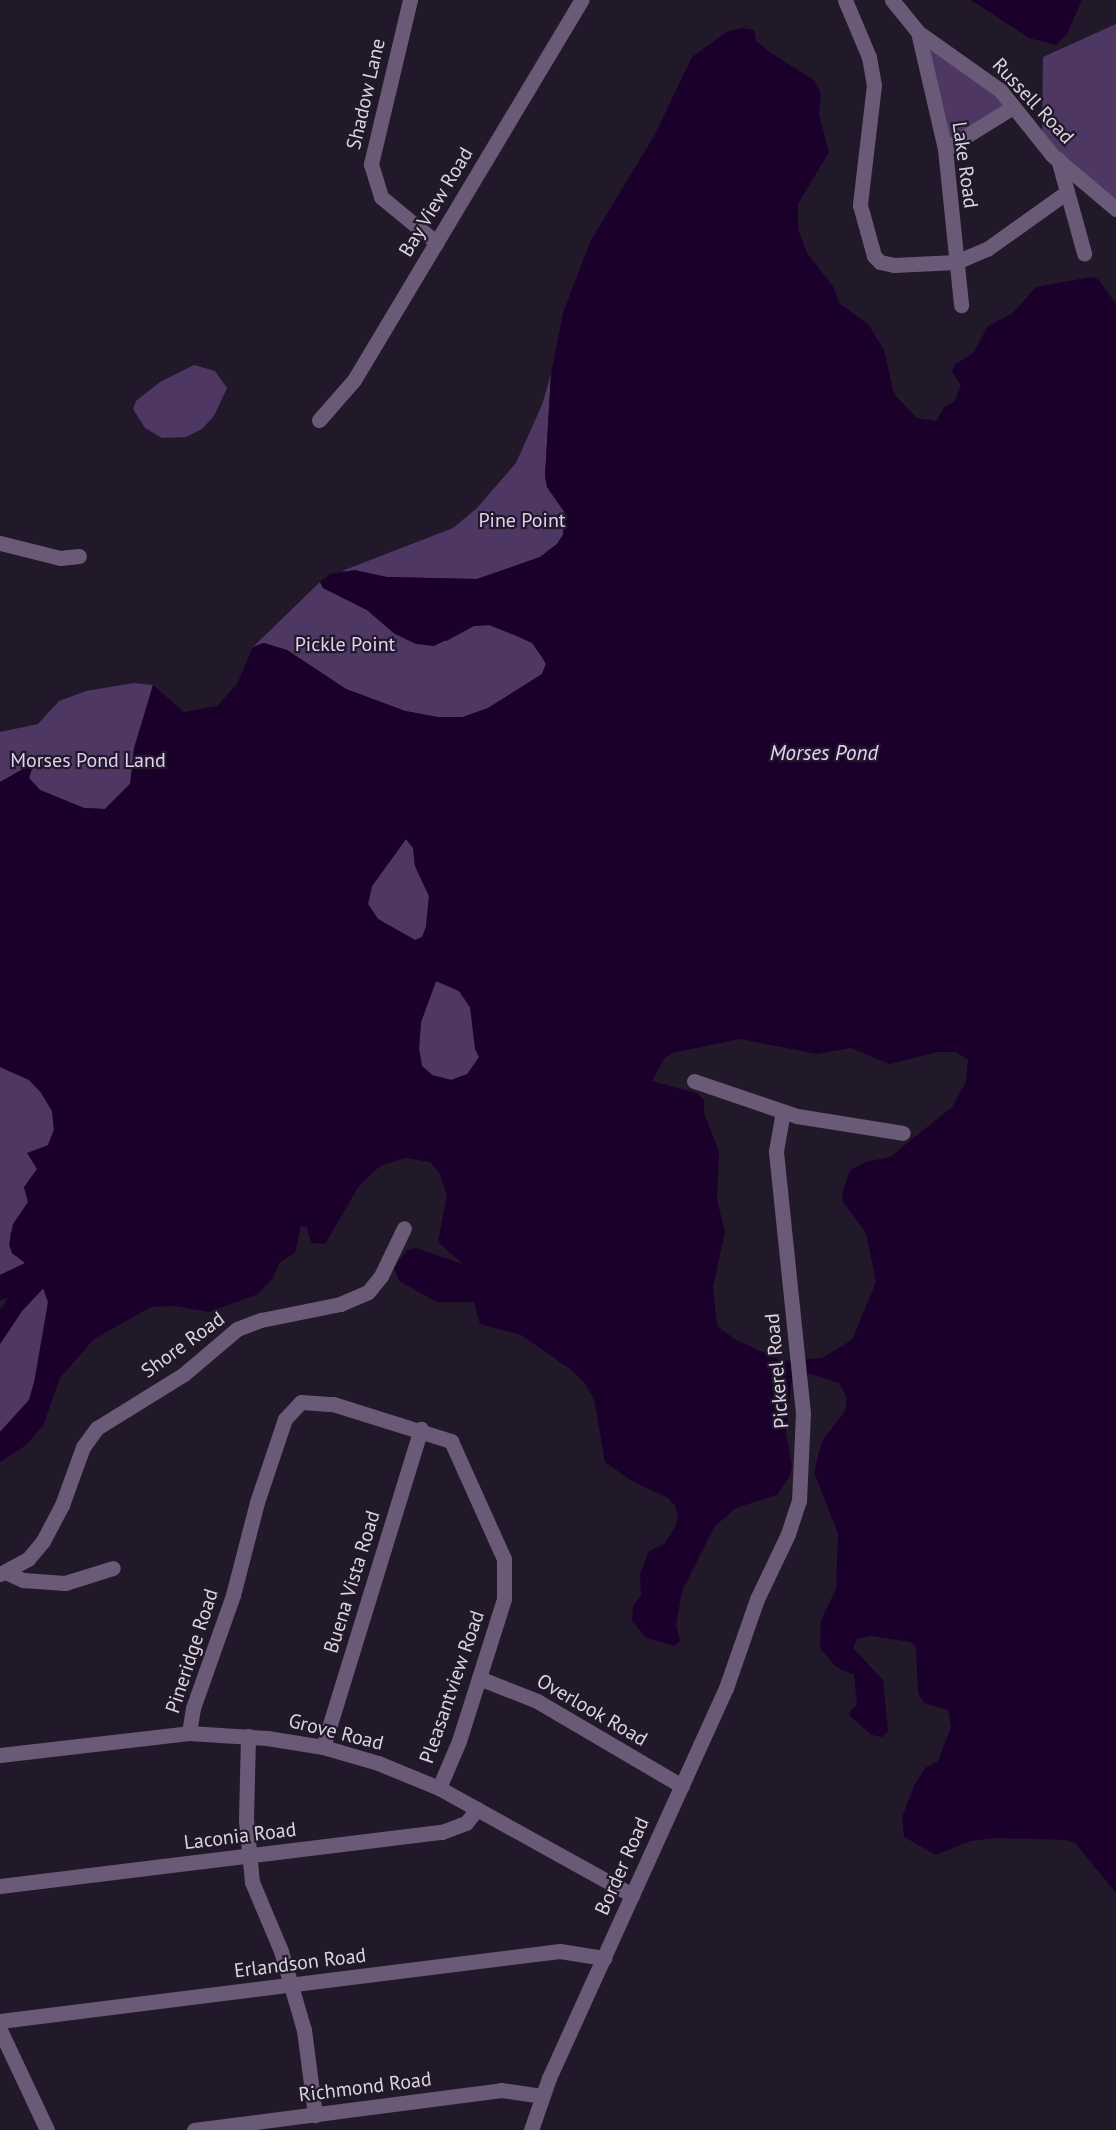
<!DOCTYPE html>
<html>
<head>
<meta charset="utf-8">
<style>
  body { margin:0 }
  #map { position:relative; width:1116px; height:2130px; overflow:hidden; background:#211929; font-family:"PT Sans",sans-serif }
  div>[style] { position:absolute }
  .green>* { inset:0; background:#4f3763 }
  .water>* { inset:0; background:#1a002b }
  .minor>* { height:15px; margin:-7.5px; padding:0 7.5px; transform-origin:7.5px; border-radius:7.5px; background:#6a5a77 }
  span { translate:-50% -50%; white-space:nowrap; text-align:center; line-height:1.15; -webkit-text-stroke:4.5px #211929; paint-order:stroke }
  .street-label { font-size:20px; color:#d9d4df }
  .park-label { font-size:20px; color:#e3cff5 }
  .water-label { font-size:21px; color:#e6d3f9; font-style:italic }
</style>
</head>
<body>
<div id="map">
  <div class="green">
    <i style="clip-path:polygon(1116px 24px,1116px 200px,1042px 138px,1043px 57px)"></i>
    <i style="clip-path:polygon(918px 32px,1013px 107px,945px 149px)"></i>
    <i style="clip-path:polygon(194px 365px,215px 371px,227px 388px,214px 416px,202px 429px,186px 437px,162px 438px,145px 428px,133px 409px,136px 401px,160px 382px)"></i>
    <i style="clip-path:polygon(551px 374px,545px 476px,547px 487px,565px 513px,563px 535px,557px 544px,540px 557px,477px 579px,387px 577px,342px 571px,453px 528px,477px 508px,516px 463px,542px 405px)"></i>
    <i style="clip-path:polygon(320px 582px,323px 588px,367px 610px,395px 634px,447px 641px,474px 626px,489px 625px,517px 636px,532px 643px,542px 657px,546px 664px,542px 674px,488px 708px,463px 717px,438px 717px,405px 711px,346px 689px,287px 650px,263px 643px,253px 647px)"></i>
    <i style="clip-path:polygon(134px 683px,153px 685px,133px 758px,133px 775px,130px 784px,105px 809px,84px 808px,40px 790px,29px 778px,33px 763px,0 782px,0 732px,38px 724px,59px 701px,86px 691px)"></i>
    <i style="clip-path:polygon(406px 839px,413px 848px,415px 866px,429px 896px,426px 927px,422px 937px,415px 940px,378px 919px,368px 904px,372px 886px)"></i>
    <i style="clip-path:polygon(436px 981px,459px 991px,470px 1007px,479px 1057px,467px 1074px,451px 1080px,432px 1075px,422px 1066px,419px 1049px,421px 1022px)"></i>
    <i style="clip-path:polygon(0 1067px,29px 1080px,41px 1093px,52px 1111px,54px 1130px,48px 1145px,35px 1162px,37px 1169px,32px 1178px,24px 1187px,28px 1202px,10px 1234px,12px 1253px,26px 1263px,0 1275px)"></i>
    <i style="clip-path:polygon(44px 1288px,48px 1302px,46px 1320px,34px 1383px,29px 1400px,0 1432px,0 1344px,22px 1311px)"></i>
  </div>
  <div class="water">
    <i style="clip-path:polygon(971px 0,1082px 0,1067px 34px,1056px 45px,1029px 38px)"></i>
    <i style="clip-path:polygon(evenodd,742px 28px,754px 30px,756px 41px,771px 53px,814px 80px,821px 94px,819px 114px,829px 152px,798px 204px,798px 229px,807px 253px,833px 286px,839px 303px,868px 324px,884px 350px,894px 394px,917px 418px,936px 421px,945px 406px,954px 402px,961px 385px,952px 372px,954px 365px,973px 353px,988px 326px,1013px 313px,1036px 287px,1091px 277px,1098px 279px,1116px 304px,1116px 1893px,1076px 1844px,1066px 1840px,996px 1838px,970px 1841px,936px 1855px,904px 1837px,902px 1817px,914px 1786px,925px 1768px,938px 1761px,951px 1727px,948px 1710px,924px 1703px,918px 1693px,916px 1647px,911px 1642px,871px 1636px,857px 1639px,853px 1648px,883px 1680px,888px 1731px,883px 1737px,872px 1735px,851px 1717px,849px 1713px,857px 1704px,854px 1675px,836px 1667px,820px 1648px,821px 1620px,836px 1589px,838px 1534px,814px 1472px,822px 1441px,845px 1411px,847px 1398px,839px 1383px,811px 1374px,792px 1378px,786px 1433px,792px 1466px,790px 1476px,777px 1495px,736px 1508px,714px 1527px,682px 1591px,676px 1625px,680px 1640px,675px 1646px,646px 1638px,632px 1621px,633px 1607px,641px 1595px,640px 1574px,649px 1551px,664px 1544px,675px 1527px,678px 1516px,675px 1506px,668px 1498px,630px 1480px,605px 1462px,594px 1399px,584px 1382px,570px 1369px,521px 1335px,480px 1324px,474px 1302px,437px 1302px,399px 1281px,394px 1268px,407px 1250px,416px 1248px,463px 1264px,438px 1242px,447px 1195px,439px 1172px,430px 1162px,405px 1158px,380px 1166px,359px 1186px,325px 1244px,311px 1243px,307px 1227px,301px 1226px,295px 1253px,279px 1263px,273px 1278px,258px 1294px,209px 1312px,175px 1306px,151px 1307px,94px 1339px,60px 1378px,43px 1426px,26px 1445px,0 1462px,0 1432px,29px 1400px,34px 1383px,48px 1302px,43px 1288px,22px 1311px,0 1344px,0 1310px,8px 1298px,0 1300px,0 1275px,25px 1263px,12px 1253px,9px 1245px,13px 1224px,28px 1202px,24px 1187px,37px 1169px,27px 1153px,48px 1145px,54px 1130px,52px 1111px,41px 1092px,29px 1080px,0 1067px,0 782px,34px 763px,29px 778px,40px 790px,84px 808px,105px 809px,130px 784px,134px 748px,153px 685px,184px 712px,217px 706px,237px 684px,253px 647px,264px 643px,287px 650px,346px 689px,405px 711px,438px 717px,463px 717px,488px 708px,542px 674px,546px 664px,542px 657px,532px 643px,517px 636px,489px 625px,474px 626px,434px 646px,416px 644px,395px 634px,367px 610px,323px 588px,320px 582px,330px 574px,355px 570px,387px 577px,477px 579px,540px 557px,557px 544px,563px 535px,565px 513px,547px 487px,545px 476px,551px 374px,563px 313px,590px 242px,654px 136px,692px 57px,728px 31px,742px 28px,406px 839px,413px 848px,415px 866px,429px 896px,426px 927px,422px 937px,415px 940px,378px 919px,368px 904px,372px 886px,406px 839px,742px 28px,436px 981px,459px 991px,470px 1007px,475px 1049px,479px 1057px,468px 1074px,451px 1080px,432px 1075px,422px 1066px,419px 1049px,421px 1022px,436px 981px,742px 28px,740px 1039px,817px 1054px,851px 1048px,889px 1064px,938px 1052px,956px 1052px,968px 1060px,966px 1082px,952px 1107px,890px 1157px,865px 1162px,850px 1170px,842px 1194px,843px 1202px,866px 1233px,876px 1282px,852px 1340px,822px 1358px,782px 1361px,736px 1340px,717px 1326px,713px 1287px,725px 1232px,717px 1200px,719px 1151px,704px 1113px,704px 1100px,697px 1093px,652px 1081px,664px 1059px,672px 1053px,740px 1039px)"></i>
  </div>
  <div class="minor">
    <i style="left:410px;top:0;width:169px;rotate:103.4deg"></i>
    <i style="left:371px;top:164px;width:34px;rotate:73deg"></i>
    <i style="left:381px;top:197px;width:72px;rotate:39.4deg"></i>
    <i style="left:845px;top:0;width:62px;rotate:67.2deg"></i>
    <i style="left:869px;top:57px;width:28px;rotate:80deg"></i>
    <i style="left:874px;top:85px;width:121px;rotate:96.7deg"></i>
    <i style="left:860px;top:205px;width:53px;rotate:74.6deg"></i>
    <i style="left:874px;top:256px;width:8px;rotate:45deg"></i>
    <i style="left:880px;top:262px;width:14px;rotate:12deg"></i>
    <i style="left:894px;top:265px;width:62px;rotate:-2.8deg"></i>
    <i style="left:956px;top:262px;width:34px;rotate:-23deg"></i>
    <i style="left:987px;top:249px;width:98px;rotate:-35.5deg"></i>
    <i style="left:892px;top:0;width:41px;rotate:50.9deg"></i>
    <i style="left:918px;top:32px;width:100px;rotate:35.3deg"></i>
    <i style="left:1000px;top:90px;width:83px;rotate:51.3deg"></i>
    <i style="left:1052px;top:155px;width:84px;rotate:40.2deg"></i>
    <i style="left:918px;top:32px;width:120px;rotate:77deg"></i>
    <i style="left:945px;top:149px;width:157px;rotate:84.1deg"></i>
    <i style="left:945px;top:149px;width:80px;rotate:-31.7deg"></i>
    <i style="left:1058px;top:159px;width:98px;rotate:74.5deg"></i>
    <i style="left:319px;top:420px;width:53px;rotate:-48.8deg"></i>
    <i style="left:354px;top:380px;width:443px;rotate:-59.1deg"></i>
    <i style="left:0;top:543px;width:62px;rotate:14deg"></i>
    <i style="left:60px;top:558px;width:19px;rotate:-6deg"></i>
    <i style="left:694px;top:1081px;width:109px;rotate:18.8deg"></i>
    <i style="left:797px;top:1116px;width:107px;rotate:9.1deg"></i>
    <i style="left:5px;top:1572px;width:20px;rotate:24deg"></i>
    <i style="left:23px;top:1580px;width:42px;rotate:4.1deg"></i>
    <i style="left:65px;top:1583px;width:50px;rotate:-17.4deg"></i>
    <i style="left:0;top:1574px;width:32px;rotate:-28deg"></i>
    <i style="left:28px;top:1559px;width:23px;rotate:-50deg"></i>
    <i style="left:43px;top:1541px;width:41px;rotate:-62.2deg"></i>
    <i style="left:62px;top:1505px;width:62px;rotate:-70.1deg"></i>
    <i style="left:83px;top:1447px;width:24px;rotate:-54deg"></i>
    <i style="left:97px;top:1428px;width:102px;rotate:-31.8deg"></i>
    <i style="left:184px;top:1374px;width:70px;rotate:-40.3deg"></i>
    <i style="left:237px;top:1329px;width:26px;rotate:-21deg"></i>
    <i style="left:261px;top:1320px;width:81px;rotate:-11.4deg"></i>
    <i style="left:340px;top:1304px;width:30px;rotate:-23deg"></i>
    <i style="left:368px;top:1292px;width:21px;rotate:-51deg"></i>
    <i style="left:381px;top:1276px;width:53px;rotate:-64.4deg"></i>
    <i style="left:479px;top:1678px;width:62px;rotate:21.6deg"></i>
    <i style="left:537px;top:1701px;width:168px;rotate:30.4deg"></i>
    <i style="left:189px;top:1733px;width:25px;rotate:-81deg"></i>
    <i style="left:193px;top:1708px;width:120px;rotate:-70.5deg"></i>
    <i style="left:233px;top:1595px;width:96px;rotate:-75.5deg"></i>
    <i style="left:257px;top:1502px;width:88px;rotate:-71.4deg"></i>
    <i style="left:285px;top:1419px;width:23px;rotate:-47deg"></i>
    <i style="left:301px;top:1402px;width:32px;rotate:4deg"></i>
    <i style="left:333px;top:1404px;width:124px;rotate:17.4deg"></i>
    <i style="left:451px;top:1441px;width:129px;rotate:65.8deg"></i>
    <i style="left:504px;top:1559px;width:40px;rotate:90deg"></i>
    <i style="left:504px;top:1599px;width:149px;rotate:107.6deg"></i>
    <i style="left:459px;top:1741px;width:51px;rotate:113.1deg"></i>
    <i style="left:248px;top:1736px;width:84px;rotate:91.4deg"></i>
    <i style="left:246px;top:1820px;width:62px;rotate:84.5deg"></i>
    <i style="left:252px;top:1882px;width:75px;rotate:67.2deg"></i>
    <i style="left:281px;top:1951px;width:82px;rotate:73.8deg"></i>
    <i style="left:304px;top:2030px;width:86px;rotate:82.6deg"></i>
    <i style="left:323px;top:1747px;width:333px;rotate:-72.9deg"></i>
    <i style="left:0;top:1755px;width:190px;rotate:-6.6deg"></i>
    <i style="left:189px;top:1733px;width:78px;rotate:3.7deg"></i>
    <i style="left:267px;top:1738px;width:57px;rotate:9.1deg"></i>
    <i style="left:323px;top:1747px;width:57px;rotate:16.2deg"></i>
    <i style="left:378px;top:1763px;width:66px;rotate:22.3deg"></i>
    <i style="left:439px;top:1788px;width:221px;rotate:29deg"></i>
    <i style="left:0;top:1886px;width:445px;rotate:-7deg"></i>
    <i style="left:442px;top:1832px;width:26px;rotate:-21deg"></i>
    <i style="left:466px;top:1823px;width:18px;rotate:-52deg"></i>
    <i style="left:0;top:2021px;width:564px;rotate:-7.13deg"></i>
    <i style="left:560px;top:1951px;width:45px;rotate:9deg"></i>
    <i style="left:0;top:2030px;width:110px;rotate:64.8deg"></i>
    <i style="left:194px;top:2130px;width:310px;rotate:-7.4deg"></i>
    <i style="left:501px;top:2090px;width:41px;rotate:8.3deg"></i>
    <i style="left:531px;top:2130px;width:55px;rotate:-70.9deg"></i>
    <i style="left:549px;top:2078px;width:428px;rotate:-65.6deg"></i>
    <i style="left:726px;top:1688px;width:94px;rotate:-70.8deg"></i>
    <i style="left:757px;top:1599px;width:72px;rotate:-64.5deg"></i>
    <i style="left:788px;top:1534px;width:35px;rotate:-72deg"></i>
    <i style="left:799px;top:1501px;width:88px;rotate:-87.4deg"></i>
    <i style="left:803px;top:1413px;width:263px;rotate:-95.9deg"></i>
    <i style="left:776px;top:1151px;width:40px;rotate:-80deg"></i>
  </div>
  <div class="street-label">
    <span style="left:366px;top:94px;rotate:-77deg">Shadow Lane</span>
    <span style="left:1033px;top:101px;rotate:47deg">Russell Road</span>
    <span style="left:965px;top:165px;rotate:82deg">Lake Road</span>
    <span style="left:436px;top:202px;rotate:-59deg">Bay View Road</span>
    <span style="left:183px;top:1345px;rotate:-36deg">Shore Road</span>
    <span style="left:777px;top:1371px;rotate:-95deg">Pickerel Road</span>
    <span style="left:352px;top:1582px;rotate:-73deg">Buena Vista Road</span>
    <span style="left:192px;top:1651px;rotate:-72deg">Pineridge Road</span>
    <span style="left:452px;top:1687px;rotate:-71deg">Pleasantview Road</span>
    <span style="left:592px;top:1710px;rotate:30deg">Overlook Road</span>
    <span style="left:336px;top:1732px;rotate:14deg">Grove Road</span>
    <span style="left:240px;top:1836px;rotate:-7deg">Laconia Road</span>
    <span style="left:622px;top:1866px;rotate:-66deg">Border Road</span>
    <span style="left:300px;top:1963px;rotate:-7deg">Erlandson Road</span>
    <span style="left:365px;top:2087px;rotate:-7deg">Richmond Road</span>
  </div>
  <div class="park-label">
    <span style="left:522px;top:520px">Pine Point</span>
    <span style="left:345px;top:644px">Pickle Point</span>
    <span style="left:88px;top:760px">Morses Pond Land</span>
  </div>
  <div class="water-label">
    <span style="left:824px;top:753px">Morses Pond</span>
  </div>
</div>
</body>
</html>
